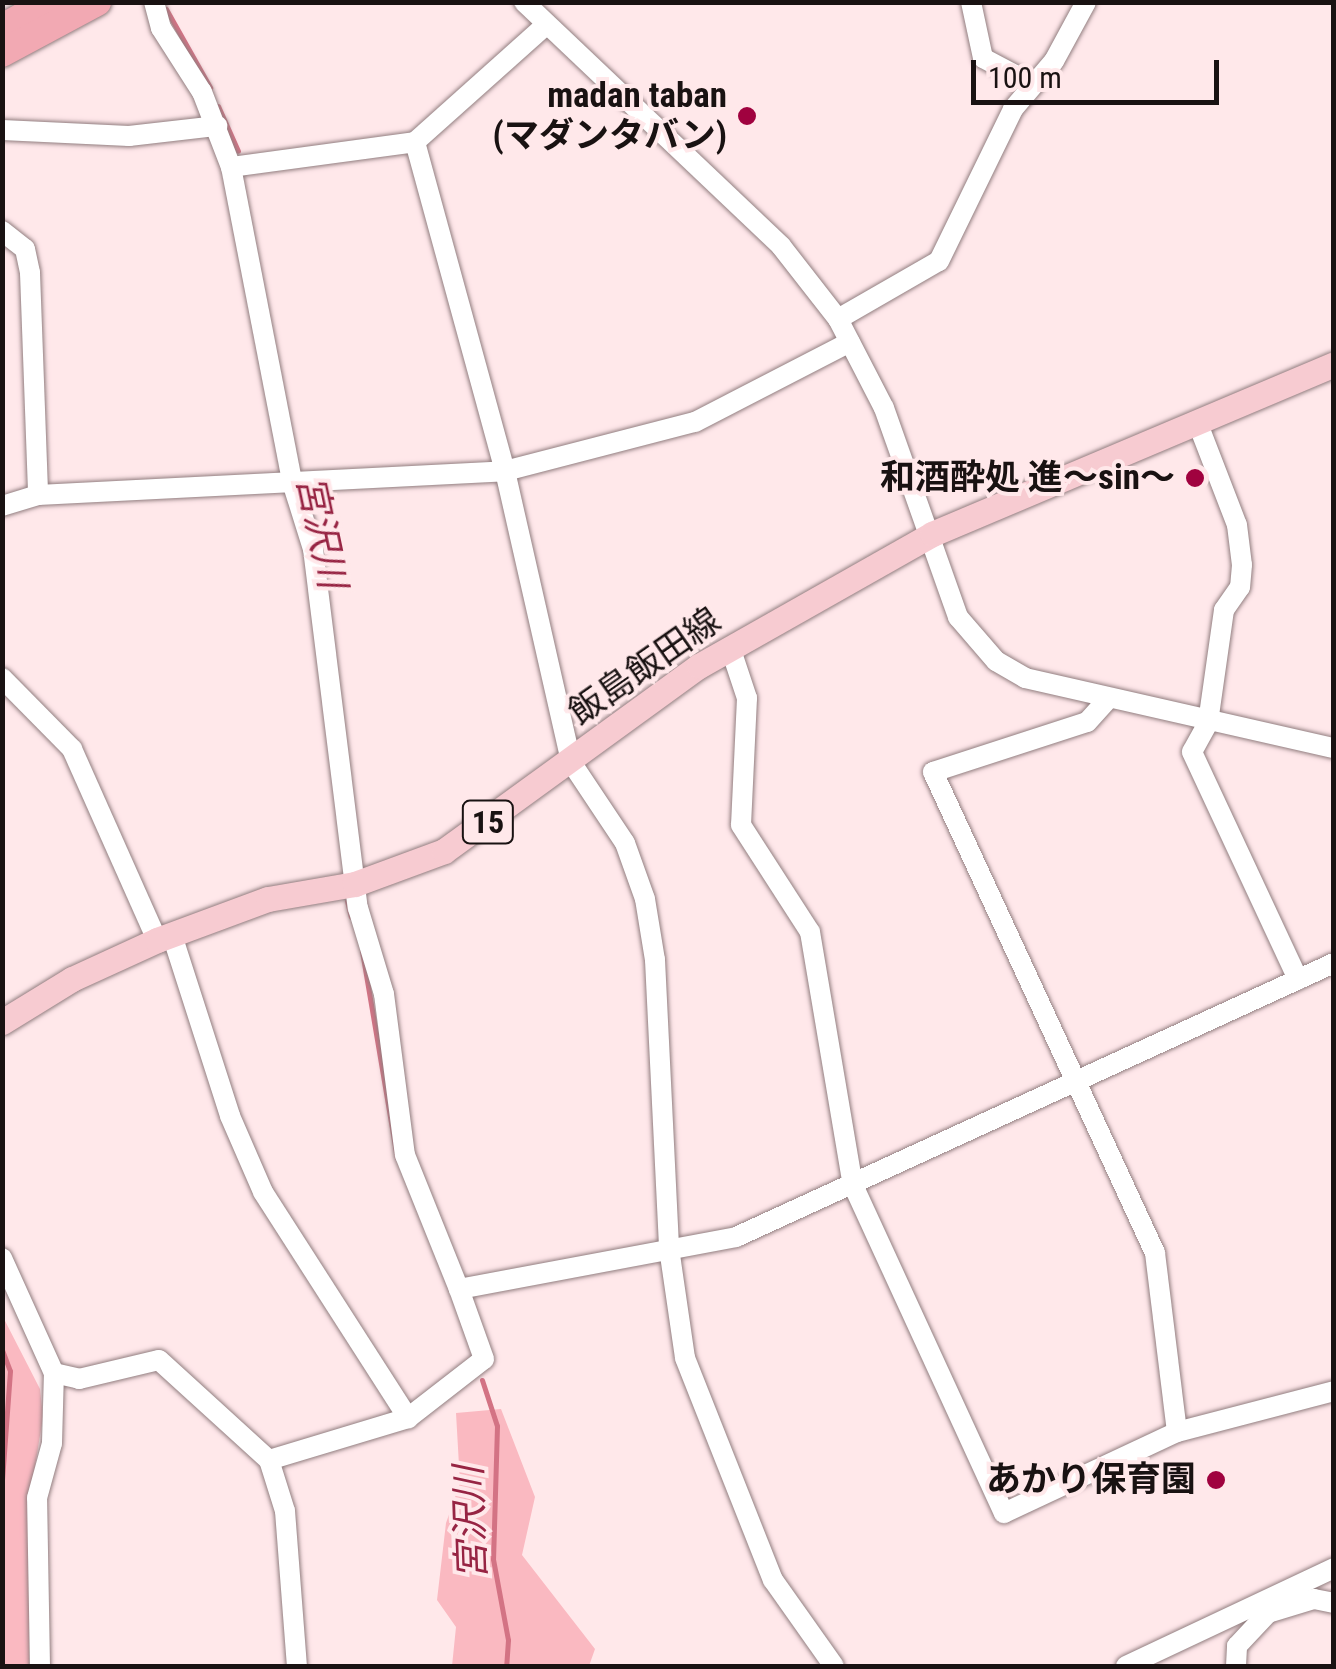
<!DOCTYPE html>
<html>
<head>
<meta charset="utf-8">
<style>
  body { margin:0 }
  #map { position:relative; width:1336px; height:1669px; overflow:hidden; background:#ffe8ea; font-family:"Roboto Condensed","Noto Sans JP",sans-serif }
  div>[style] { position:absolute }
  .green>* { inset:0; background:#fab9c1 }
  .stream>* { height:5px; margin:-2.5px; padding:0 2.5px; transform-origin:2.5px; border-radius:2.5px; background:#d37384 }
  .roads { filter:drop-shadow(0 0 2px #927e80) drop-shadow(0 0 2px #927e80) }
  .minor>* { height:20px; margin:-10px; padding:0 10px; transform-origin:10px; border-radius:10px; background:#fff }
  .major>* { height:25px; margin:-12.5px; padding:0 12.5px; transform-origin:12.5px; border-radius:12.5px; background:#f7cbd1 }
  .highway>* { height:28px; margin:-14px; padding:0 14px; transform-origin:14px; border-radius:14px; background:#f2a9b3 }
  .dots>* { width:28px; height:28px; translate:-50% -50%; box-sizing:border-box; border:5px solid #ffe8ea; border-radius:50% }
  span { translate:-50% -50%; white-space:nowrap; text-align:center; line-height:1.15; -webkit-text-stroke:8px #ffe8ea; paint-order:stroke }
  .shield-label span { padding:2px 8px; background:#ffe8ea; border:2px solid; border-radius:8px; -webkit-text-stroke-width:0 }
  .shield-label { font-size:32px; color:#191212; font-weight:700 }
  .poi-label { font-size:35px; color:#191212; font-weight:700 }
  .right { translate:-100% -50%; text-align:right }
  .street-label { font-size:35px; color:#191212 }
  .water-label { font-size:38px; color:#972443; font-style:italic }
  .frame { position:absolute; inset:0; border:5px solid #191212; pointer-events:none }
  .scale { position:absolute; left:971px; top:60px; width:248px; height:45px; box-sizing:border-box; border:5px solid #191212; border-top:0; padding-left:12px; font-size:30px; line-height:35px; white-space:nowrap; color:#191212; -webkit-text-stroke:8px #ffe8ea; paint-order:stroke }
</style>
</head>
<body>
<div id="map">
  <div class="green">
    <i style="clip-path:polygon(2px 1315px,40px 1389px,43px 1417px,30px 1497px,29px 1666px,3px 1666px)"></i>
    <i style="clip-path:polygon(501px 1409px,535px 1497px,522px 1555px,595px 1649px,589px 1666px,452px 1666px,456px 1627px,437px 1600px,446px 1523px,460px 1483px,456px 1413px)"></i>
  </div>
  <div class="stream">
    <i style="left:166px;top:9px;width:90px;rotate:60.6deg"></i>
    <i style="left:218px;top:106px;width:49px;rotate:66deg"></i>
    <i style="left:347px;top:901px;width:16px;rotate:76deg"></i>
    <i style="left:362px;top:951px;width:209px;rotate:80.4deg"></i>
    <i style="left:2px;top:1350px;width:22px;rotate:69deg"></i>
    <i style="left:10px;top:1371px;width:110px;rotate:94.2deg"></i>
    <i style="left:482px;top:1380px;width:48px;rotate:71.9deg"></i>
    <i style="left:497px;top:1426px;width:133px;rotate:91.7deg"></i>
    <i style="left:493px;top:1559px;width:82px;rotate:79.5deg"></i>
    <i style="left:508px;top:1640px;width:26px;rotate:94deg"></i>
  </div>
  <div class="roads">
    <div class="minor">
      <i style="left:154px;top:2px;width:27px;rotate:75deg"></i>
      <i style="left:161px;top:28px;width:76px;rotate:57.4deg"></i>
      <i style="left:202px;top:92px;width:80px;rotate:68.9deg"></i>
      <i style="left:231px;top:167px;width:321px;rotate:79deg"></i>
      <i style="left:292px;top:482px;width:70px;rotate:72.6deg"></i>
      <i style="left:313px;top:549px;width:362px;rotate:82.9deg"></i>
      <i style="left:358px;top:908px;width:90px;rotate:73.2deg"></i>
      <i style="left:384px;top:994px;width:162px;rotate:82.6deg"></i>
      <i style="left:405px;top:1155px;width:144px;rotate:68.1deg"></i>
      <i style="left:524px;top:2px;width:354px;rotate:43.5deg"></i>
      <i style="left:781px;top:246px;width:93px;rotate:52deg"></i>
      <i style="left:838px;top:319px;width:100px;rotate:62.7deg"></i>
      <i style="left:884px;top:408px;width:222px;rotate:70.5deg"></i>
      <i style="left:958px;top:617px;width:58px;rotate:49.2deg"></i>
      <i style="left:996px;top:661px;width:34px;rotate:30deg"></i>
      <i style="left:1025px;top:678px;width:317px;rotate:12.8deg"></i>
      <i style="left:971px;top:2px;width:57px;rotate:77.9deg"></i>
      <i style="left:983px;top:58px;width:53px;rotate:28deg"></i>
      <i style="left:2px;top:130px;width:127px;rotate:2.7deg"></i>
      <i style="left:129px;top:136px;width:89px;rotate:-6.5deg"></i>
      <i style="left:415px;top:142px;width:341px;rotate:74.7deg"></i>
      <i style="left:505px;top:471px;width:298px;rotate:77.2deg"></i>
      <i style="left:571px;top:762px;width:97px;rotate:56.3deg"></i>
      <i style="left:625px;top:843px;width:59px;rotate:70.3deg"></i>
      <i style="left:645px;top:899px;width:62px;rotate:80.7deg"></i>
      <i style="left:655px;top:960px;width:288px;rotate:87.2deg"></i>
      <i style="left:669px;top:1248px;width:111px;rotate:81.7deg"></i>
      <i style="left:685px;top:1358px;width:239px;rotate:68.4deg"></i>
      <i style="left:773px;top:1580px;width:105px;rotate:54.7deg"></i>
      <i style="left:231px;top:167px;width:186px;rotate:-7.7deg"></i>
      <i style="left:415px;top:142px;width:176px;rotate:-41.8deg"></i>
      <i style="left:2px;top:231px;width:29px;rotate:38deg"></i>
      <i style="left:25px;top:249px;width:25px;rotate:78deg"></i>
      <i style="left:30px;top:273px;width:222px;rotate:87.9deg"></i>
      <i style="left:838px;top:319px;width:116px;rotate:-29.9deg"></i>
      <i style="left:939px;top:261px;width:169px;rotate:-64deg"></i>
      <i style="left:1013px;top:109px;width:63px;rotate:-49.5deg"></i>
      <i style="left:1054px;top:61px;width:67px;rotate:-61.5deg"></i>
      <i style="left:1198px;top:424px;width:108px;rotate:68.9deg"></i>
      <i style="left:1237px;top:525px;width:40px;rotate:82.9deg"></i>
      <i style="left:1242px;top:565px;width:22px;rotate:95deg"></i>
      <i style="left:1240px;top:587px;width:28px;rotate:125deg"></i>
      <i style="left:1224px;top:610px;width:114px;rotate:98.1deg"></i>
      <i style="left:1208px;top:723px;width:33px;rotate:119deg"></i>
      <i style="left:1192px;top:752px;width:251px;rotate:65deg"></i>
      <i style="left:2px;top:506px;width:38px;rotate:-17deg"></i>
      <i style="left:38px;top:495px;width:468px;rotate:-2.9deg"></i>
      <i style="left:505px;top:471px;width:196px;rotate:-14.5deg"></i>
      <i style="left:695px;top:422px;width:174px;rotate:-27.3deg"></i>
      <i style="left:730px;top:647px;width:54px;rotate:71.6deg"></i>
      <i style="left:747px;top:698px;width:127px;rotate:92.7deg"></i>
      <i style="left:741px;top:825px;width:127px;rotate:57.2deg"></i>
      <i style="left:810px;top:932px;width:257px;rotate:80.4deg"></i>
      <i style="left:853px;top:1185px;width:361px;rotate:65.3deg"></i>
      <i style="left:1004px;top:1513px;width:191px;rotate:-25.1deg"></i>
      <i style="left:1177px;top:1432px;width:162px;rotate:-14.6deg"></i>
      <i style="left:2px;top:678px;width:100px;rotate:45.4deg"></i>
      <i style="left:72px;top:749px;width:209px;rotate:66deg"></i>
      <i style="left:1108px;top:699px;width:31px;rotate:132deg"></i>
      <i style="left:1087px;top:722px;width:162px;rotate:162deg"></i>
      <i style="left:933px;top:772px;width:530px;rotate:65.22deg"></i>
      <i style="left:1155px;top:1253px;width:180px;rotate:83deg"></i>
      <i style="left:172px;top:935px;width:190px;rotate:72.2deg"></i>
      <i style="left:230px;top:1116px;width:83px;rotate:66.5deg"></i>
      <i style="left:263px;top:1192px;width:269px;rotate:57.3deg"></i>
      <i style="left:2px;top:1258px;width:126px;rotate:65.7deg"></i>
      <i style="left:54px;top:1373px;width:26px;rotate:13deg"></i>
      <i style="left:79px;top:1379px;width:82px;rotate:-13.4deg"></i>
      <i style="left:159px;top:1360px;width:149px;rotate:42.3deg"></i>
      <i style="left:269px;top:1460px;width:145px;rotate:-16.8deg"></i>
      <i style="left:408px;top:1418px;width:96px;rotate:-37.8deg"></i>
      <i style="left:484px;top:1359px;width:74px;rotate:-109.7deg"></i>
      <i style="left:459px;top:1289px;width:282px;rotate:-10.6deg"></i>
      <i style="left:736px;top:1237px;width:658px;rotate:-24.62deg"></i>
      <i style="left:269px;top:1460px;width:53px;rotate:72.6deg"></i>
      <i style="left:285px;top:1511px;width:155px;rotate:85.6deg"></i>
      <i style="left:40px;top:1666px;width:168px;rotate:-91deg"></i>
      <i style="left:37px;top:1498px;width:57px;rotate:-74.7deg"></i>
      <i style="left:52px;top:1443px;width:70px;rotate:-88.4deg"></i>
      <i style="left:1126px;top:1666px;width:230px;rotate:-25.2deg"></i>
      <i style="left:1236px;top:1666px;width:20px;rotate:-87deg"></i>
      <i style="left:1237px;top:1646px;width:45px;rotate:-46.8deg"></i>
      <i style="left:1268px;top:1613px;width:48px;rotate:-16.9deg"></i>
      <i style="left:1314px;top:1599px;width:20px;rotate:11deg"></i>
    </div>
    <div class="major">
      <i style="left:2px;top:1022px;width:82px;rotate:-31.6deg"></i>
      <i style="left:72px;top:979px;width:94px;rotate:-24.6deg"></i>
      <i style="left:157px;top:940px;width:118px;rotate:-20.3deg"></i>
      <i style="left:268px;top:899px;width:88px;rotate:-9.8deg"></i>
      <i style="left:355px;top:884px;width:95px;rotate:-20.3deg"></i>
      <i style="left:444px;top:851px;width:315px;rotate:-36deg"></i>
      <i style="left:699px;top:666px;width:268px;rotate:-29.5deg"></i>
      <i style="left:932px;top:534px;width:436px;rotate:-22.9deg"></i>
    </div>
    <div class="highway">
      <i style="left:2px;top:28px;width:54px;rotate:-29deg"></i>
      <i style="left:2px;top:53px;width:108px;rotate:-28.2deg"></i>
    </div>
  </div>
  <div class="dots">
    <i style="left:747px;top:116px;background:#a0023f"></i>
    <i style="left:1195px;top:478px;background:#a0023f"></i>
    <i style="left:1216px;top:1480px;background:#a0023f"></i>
  </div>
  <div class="shield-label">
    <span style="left:488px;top:822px">15</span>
  </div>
  <div class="poi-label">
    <span class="right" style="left:727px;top:116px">madan taban<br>(マダンタバン)</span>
    <span class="right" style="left:1175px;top:478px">和酒酔処 進〜sin〜</span>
    <span class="right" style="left:1196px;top:1480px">あかり保育園</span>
  </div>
  <div class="street-label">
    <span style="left:645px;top:667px;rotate:-35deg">飯島飯田線</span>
  </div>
  <div class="water-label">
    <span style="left:321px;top:532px;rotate:78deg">宮沢川</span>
    <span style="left:471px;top:1523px;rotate:-92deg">宮沢川</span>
  </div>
  <div class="frame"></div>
  <div class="scale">100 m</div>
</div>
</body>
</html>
